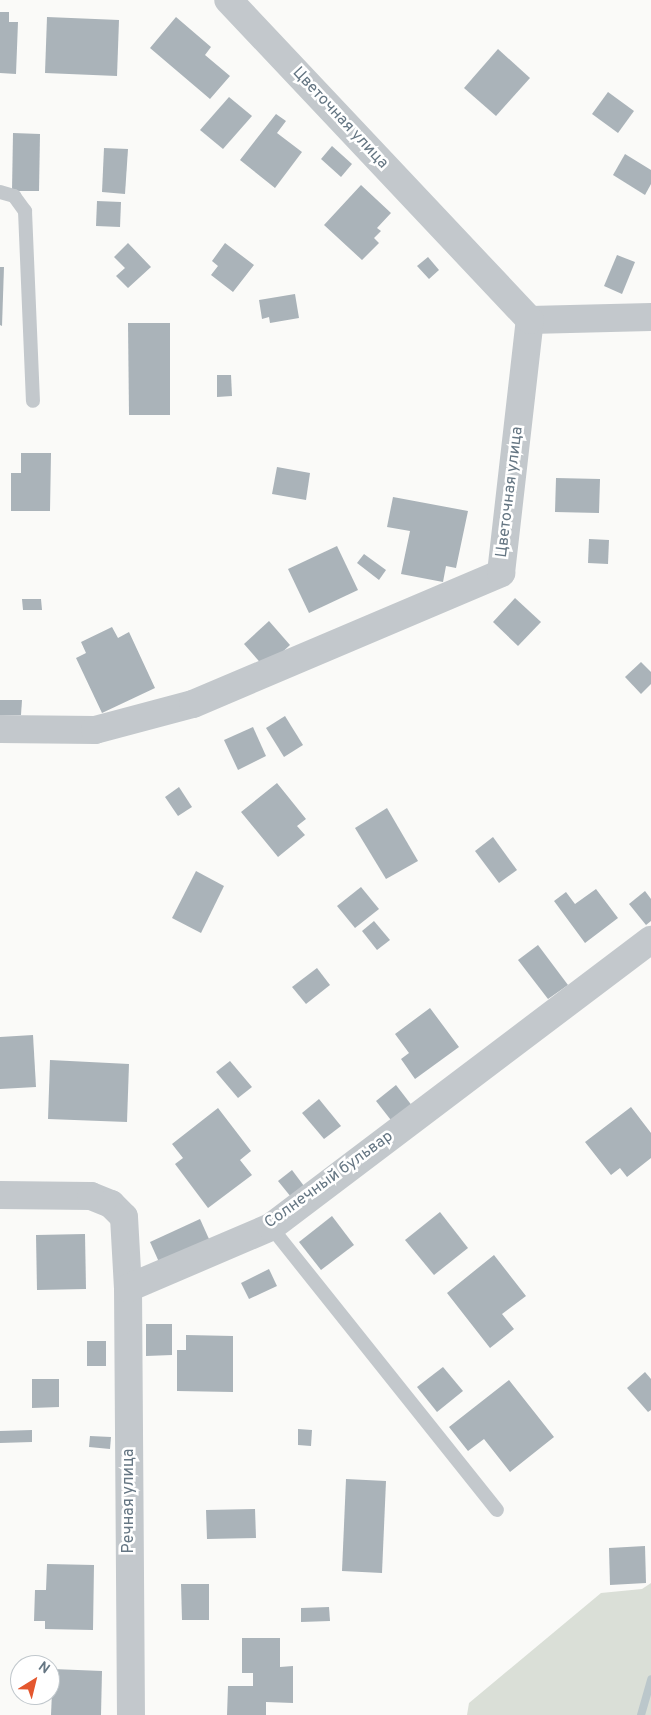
<!DOCTYPE html>
<html>
<head>
<meta charset="utf-8">
<style>
  body { margin:0 }
  #map { position:relative; width:651px; height:1715px; overflow:hidden; background:#fafaf8; font-family:Overpass,sans-serif }
  div>[style] { position:absolute }
  .green>* { inset:0; background:#dadfd7 }
  .stream>* { height:8px; margin:-4px; padding:0 4px; transform-origin:4px; border-radius:4px; background:#bbc7cb }
  .building>* { inset:0; background:#aab3b9 }
  .lane>* { height:14px; margin:-7px; padding:0 7px; transform-origin:7px; border-radius:7px; background:#c3c8cc }
  .street>* { height:28px; margin:-14px; padding:0 14px; transform-origin:14px; border-radius:14px; background:#c3c8cc }
  span { translate:-50% -50%; white-space:nowrap; text-align:center; line-height:1.15; -webkit-text-stroke:5px #fff; paint-order:stroke }
  .street-label { font-size:16px; color:#657683 }
  .north { position:absolute; left:10px; top:1655px; width:50px; height:50px; box-sizing:border-box; background:#fff; border:1px solid #c1c8cd; border-radius:50%; rotate:36deg; font-size:14px; font-weight:700; line-height:20px; text-align:center; color:#657683 }
  .north::after { content:''; display:block; margin:auto; width:18px; height:22px; background:#e4572e; clip-path:polygon(50% 0,100% 100%,50% 72%,0 100%) }
</style>
</head>
<body>
<div id="map">
  <div class="green">
    <i style="clip-path:polygon(651px 1583px,651px 1715px,467px 1715px,469px 1703px,601px 1593px,642px 1589px)"></i>
  </div>
  <div class="stream">
    <i style="left:641px;top:1715px;width:37px;rotate:-74deg"></i>
  </div>
  <div class="building">
    <i style="clip-path:polygon(0 12px,9px 12px,9px 22px,18px 22px,16px 74px,0 73px)"></i>
    <i style="clip-path:polygon(47px 17px,119px 20px,117px 76px,45px 73px)"></i>
    <i style="clip-path:polygon(176px 17px,211px 47px,205px 55px,230px 76px,210px 99px,150px 48px)"></i>
    <i style="clip-path:polygon(498px 49px,530px 78px,496px 116px,464px 88px)"></i>
    <i style="clip-path:polygon(608px 92px,634px 111px,618px 133px,592px 114px)"></i>
    <i style="clip-path:polygon(229px 97px,252px 116px,223px 149px,200px 130px)"></i>
    <i style="clip-path:polygon(276px 114px,286px 121px,277px 133px,302px 152px,275px 188px,240px 160px)"></i>
    <i style="clip-path:polygon(13px 133px,40px 134px,39px 191px,12px 191px)"></i>
    <i style="clip-path:polygon(332px 146px,352px 164px,341px 177px,321px 159px)"></i>
    <i style="clip-path:polygon(104px 148px,128px 149px,125px 194px,102px 192px)"></i>
    <i style="clip-path:polygon(625px 154px,651px 170px,651px 184px,645px 195px,613px 175px)"></i>
    <i style="clip-path:polygon(361px 185px,391px 213px,377px 228px,381px 231px,374px 238px,379px 243px,362px 260px,324px 225px)"></i>
    <i style="clip-path:polygon(97px 201px,121px 202px,120px 227px,96px 226px)"></i>
    <i style="clip-path:polygon(128px 243px,151px 267px,128px 288px,116px 276px,125px 268px,114px 257px)"></i>
    <i style="clip-path:polygon(225px 243px,254px 265px,233px 292px,211px 275px,218px 266px,212px 261px)"></i>
    <i style="clip-path:polygon(617px 255px,635px 262px,622px 294px,604px 286px)"></i>
    <i style="clip-path:polygon(428px 257px,439px 270px,429px 279px,417px 266px)"></i>
    <i style="clip-path:polygon(0 267px,4px 267px,2px 326px,0 325px)"></i>
    <i style="clip-path:polygon(295px 294px,299px 318px,270px 323px,269px 317px,262px 319px,259px 300px)"></i>
    <i style="clip-path:polygon(128px 323px,170px 323px,170px 415px,129px 415px)"></i>
    <i style="clip-path:polygon(217px 375px,231px 375px,232px 396px,217px 397px)"></i>
    <i style="clip-path:polygon(21px 453px,51px 453px,50px 511px,11px 511px,11px 473px,21px 473px)"></i>
    <i style="clip-path:polygon(277px 467px,310px 473px,306px 500px,272px 494px)"></i>
    <i style="clip-path:polygon(556px 478px,600px 479px,599px 513px,555px 512px)"></i>
    <i style="clip-path:polygon(393px 497px,468px 511px,456px 568px,446px 566px,443px 582px,401px 574px,410px 531px,387px 527px)"></i>
    <i style="clip-path:polygon(589px 539px,609px 540px,608px 564px,588px 563px)"></i>
    <i style="clip-path:polygon(337px 546px,358px 590px,309px 613px,288px 569px)"></i>
    <i style="clip-path:polygon(364px 554px,386px 570px,379px 580px,357px 563px)"></i>
    <i style="clip-path:polygon(515px 598px,541px 622px,518px 646px,493px 622px)"></i>
    <i style="clip-path:polygon(22px 599px,41px 599px,42px 610px,23px 610px)"></i>
    <i style="clip-path:polygon(269px 621px,290px 645px,265px 668px,244px 644px)"></i>
    <i style="clip-path:polygon(112px 627px,118px 638px,129px 632px,155px 688px,102px 713px,76px 658px,86px 653px,81px 642px)"></i>
    <i style="clip-path:polygon(641px 662px,651px 672px,651px 684px,641px 694px,625px 677px)"></i>
    <i style="clip-path:polygon(0 700px,22px 700px,21px 715px,0 715px)"></i>
    <i style="clip-path:polygon(285px 716px,303px 745px,284px 757px,266px 728px)"></i>
    <i style="clip-path:polygon(253px 727px,266px 756px,238px 770px,224px 740px)"></i>
    <i style="clip-path:polygon(277px 783px,306px 819px,297px 826px,305px 835px,278px 857px,241px 812px)"></i>
    <i style="clip-path:polygon(179px 787px,192px 807px,178px 816px,165px 797px)"></i>
    <i style="clip-path:polygon(387px 808px,418px 861px,386px 879px,355px 828px)"></i>
    <i style="clip-path:polygon(493px 837px,517px 870px,499px 883px,475px 851px)"></i>
    <i style="clip-path:polygon(196px 871px,224px 886px,201px 933px,172px 918px)"></i>
    <i style="clip-path:polygon(361px 887px,379px 909px,355px 928px,337px 906px)"></i>
    <i style="clip-path:polygon(596px 889px,618px 918px,585px 943px,554px 901px,566px 892px,575px 904px)"></i>
    <i style="clip-path:polygon(645px 891px,651px 899px,651px 921px,646px 925px,629px 904px)"></i>
    <i style="clip-path:polygon(374px 921px,390px 940px,377px 950px,362px 931px)"></i>
    <i style="clip-path:polygon(538px 945px,568px 985px,548px 999px,518px 960px)"></i>
    <i style="clip-path:polygon(317px 968px,330px 985px,306px 1004px,292px 987px)"></i>
    <i style="clip-path:polygon(430px 1008px,459px 1047px,415px 1079px,401px 1059px,409px 1053px,395px 1034px)"></i>
    <i style="clip-path:polygon(33px 1035px,36px 1087px,0 1089px,0 1037px)"></i>
    <i style="clip-path:polygon(50px 1060px,129px 1064px,127px 1122px,48px 1119px)"></i>
    <i style="clip-path:polygon(230px 1061px,252px 1087px,238px 1098px,216px 1072px)"></i>
    <i style="clip-path:polygon(396px 1085px,413px 1107px,394px 1124px,376px 1101px)"></i>
    <i style="clip-path:polygon(319px 1099px,341px 1126px,324px 1139px,302px 1113px)"></i>
    <i style="clip-path:polygon(631px 1107px,651px 1133px,651px 1158px,627px 1177px,620px 1168px,611px 1175px,585px 1142px)"></i>
    <i style="clip-path:polygon(218px 1108px,251px 1151px,240px 1160px,252px 1175px,208px 1208px,175px 1164px,183px 1158px,172px 1144px)"></i>
    <i style="clip-path:polygon(292px 1170px,304px 1186px,291px 1197px,278px 1181px)"></i>
    <i style="clip-path:polygon(440px 1212px,468px 1248px,434px 1275px,405px 1240px)"></i>
    <i style="clip-path:polygon(332px 1216px,354px 1245px,321px 1270px,299px 1242px)"></i>
    <i style="clip-path:polygon(200px 1219px,209px 1239px,159px 1262px,150px 1242px)"></i>
    <i style="clip-path:polygon(85px 1234px,86px 1289px,37px 1290px,36px 1235px)"></i>
    <i style="clip-path:polygon(494px 1255px,526px 1296px,502px 1314px,514px 1329px,490px 1348px,447px 1293px)"></i>
    <i style="clip-path:polygon(269px 1269px,277px 1286px,249px 1299px,241px 1283px)"></i>
    <i style="clip-path:polygon(146px 1324px,172px 1324px,172px 1355px,146px 1356px)"></i>
    <i style="clip-path:polygon(186px 1335px,233px 1336px,233px 1392px,177px 1391px,177px 1350px,186px 1350px)"></i>
    <i style="clip-path:polygon(87px 1341px,106px 1341px,106px 1366px,87px 1366px)"></i>
    <i style="clip-path:polygon(443px 1367px,463px 1391px,437px 1412px,417px 1387px)"></i>
    <i style="clip-path:polygon(645px 1372px,651px 1379px,651px 1410px,648px 1412px,627px 1388px)"></i>
    <i style="clip-path:polygon(32px 1379px,59px 1379px,59px 1407px,32px 1408px)"></i>
    <i style="clip-path:polygon(509px 1380px,554px 1437px,510px 1472px,484px 1439px,468px 1451px,449px 1427px)"></i>
    <i style="clip-path:polygon(298px 1429px,312px 1430px,311px 1446px,298px 1445px)"></i>
    <i style="clip-path:polygon(32px 1430px,32px 1442px,0 1443px,0 1431px)"></i>
    <i style="clip-path:polygon(90px 1436px,111px 1437px,110px 1449px,89px 1447px)"></i>
    <i style="clip-path:polygon(346px 1479px,386px 1481px,382px 1573px,342px 1571px)"></i>
    <i style="clip-path:polygon(255px 1509px,256px 1538px,207px 1539px,206px 1510px)"></i>
    <i style="clip-path:polygon(645px 1546px,646px 1583px,610px 1585px,609px 1548px)"></i>
    <i style="clip-path:polygon(47px 1564px,94px 1565px,93px 1630px,45px 1629px,45px 1621px,34px 1621px,35px 1590px,46px 1590px)"></i>
    <i style="clip-path:polygon(181px 1584px,209px 1584px,209px 1620px,182px 1620px)"></i>
    <i style="clip-path:polygon(329px 1607px,330px 1621px,301px 1622px,301px 1608px)"></i>
    <i style="clip-path:polygon(242px 1638px,280px 1638px,280px 1667px,293px 1666px,293px 1703px,266px 1702px,266px 1715px,227px 1715px,228px 1686px,253px 1686px,253px 1673px,242px 1673px)"></i>
    <i style="clip-path:polygon(53px 1669px,102px 1671px,101px 1715px,51px 1715px)"></i>
  </div>
  <div class="lane">
    <i style="left:0;top:192px;width:15px;rotate:16deg"></i>
    <i style="left:14px;top:196px;width:19px;rotate:54deg"></i>
    <i style="left:25px;top:211px;width:190px;rotate:87.6deg"></i>
    <i style="left:271px;top:1227px;width:362px;rotate:51.4deg"></i>
  </div>
  <div class="street">
    <i style="left:530px;top:320px;width:121px;rotate:-1.4deg"></i>
    <i style="left:0;top:729px;width:95px;rotate:0.6deg"></i>
    <i style="left:95px;top:730px;width:101px;rotate:-14.9deg"></i>
    <i style="left:193px;top:704px;width:335px;rotate:-23deg"></i>
    <i style="left:501px;top:573px;width:255px;rotate:-83.5deg"></i>
    <i style="left:530px;top:320px;width:440px;rotate:-133.3deg"></i>
    <i style="left:0;top:1195px;width:91px;rotate:0.6deg"></i>
    <i style="left:91px;top:1196px;width:22px;rotate:22deg"></i>
    <i style="left:111px;top:1204px;width:18px;rotate:45deg"></i>
    <i style="left:124px;top:1217px;width:71px;rotate:86.8deg"></i>
    <i style="left:128px;top:1288px;width:427px;rotate:89.6deg"></i>
    <i style="left:128px;top:1288px;width:155px;rotate:-23.1deg"></i>
    <i style="left:271px;top:1227px;width:476px;rotate:-37.1deg"></i>
  </div>
  <div class="street-label">
    <span style="left:340px;top:118px;rotate:47deg">Цветочная улица</span>
    <span style="left:510px;top:492px;rotate:-83deg">Цветочная улица</span>
    <span style="left:329px;top:1180px;rotate:-36deg">Солнечный бульвар</span>
    <span style="left:129px;top:1501px;rotate:-90deg">Речная улица</span>
  </div>
  <div class="north">N</div>
</div>
</body>
</html>
